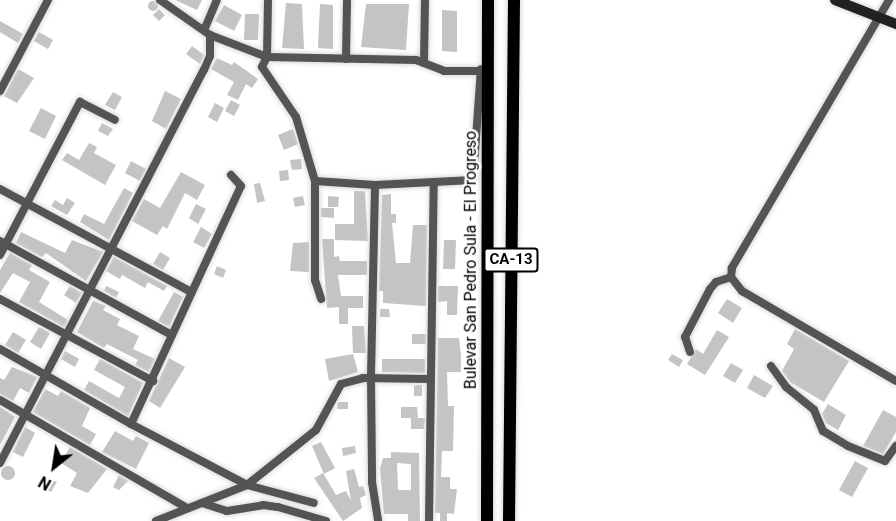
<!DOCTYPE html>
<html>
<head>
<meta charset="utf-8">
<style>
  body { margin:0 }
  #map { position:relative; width:896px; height:521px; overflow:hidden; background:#fff; font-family:Roboto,sans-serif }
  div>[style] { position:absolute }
  .building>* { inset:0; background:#c4c4c4 }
  .round { border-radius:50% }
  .roads { filter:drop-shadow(0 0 2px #dbdbdb) drop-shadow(0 0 2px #dbdbdb) }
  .street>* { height:8px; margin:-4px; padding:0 4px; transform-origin:4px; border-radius:4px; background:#545454 }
  .secondary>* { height:10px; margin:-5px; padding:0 5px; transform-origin:5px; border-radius:5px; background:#212121 }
  .primary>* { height:12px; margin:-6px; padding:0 6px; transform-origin:6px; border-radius:6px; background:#000 }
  span { translate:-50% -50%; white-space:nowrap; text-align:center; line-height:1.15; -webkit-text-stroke:5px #fff; paint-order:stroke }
  .shield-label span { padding:2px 4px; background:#fff; border:2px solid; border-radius:4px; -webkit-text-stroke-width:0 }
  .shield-label { font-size:15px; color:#000; font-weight:700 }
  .street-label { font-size:16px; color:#000 }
  .north { position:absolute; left:24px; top:437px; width:60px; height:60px; -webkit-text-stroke:4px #fff; paint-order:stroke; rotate:210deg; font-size:16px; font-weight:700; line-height:24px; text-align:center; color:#000 }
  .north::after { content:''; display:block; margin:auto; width:21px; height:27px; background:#000; clip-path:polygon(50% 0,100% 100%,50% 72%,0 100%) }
</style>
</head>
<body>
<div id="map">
  <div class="building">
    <i style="clip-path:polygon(175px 0,202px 0,197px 10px)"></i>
    <i class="round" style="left:148px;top:1px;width:10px;height:10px"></i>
    <i style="clip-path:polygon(286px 3px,302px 4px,304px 49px,282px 48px)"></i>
    <i style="clip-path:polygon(320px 4px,333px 5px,333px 49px,318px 48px)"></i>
    <i style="clip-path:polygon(366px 4px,409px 4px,406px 50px,361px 47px)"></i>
    <i style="clip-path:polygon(224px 5px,242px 15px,234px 31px,215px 21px)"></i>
    <i style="clip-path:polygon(159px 9px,165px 15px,159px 21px,153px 15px)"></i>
    <i style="clip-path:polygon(442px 10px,457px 11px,457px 52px,442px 51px)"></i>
    <i style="clip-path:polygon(245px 14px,259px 14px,258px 40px,244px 40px)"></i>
    <i style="clip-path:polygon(0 21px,23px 34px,18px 43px,0 32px)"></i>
    <i style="clip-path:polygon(39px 32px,53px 40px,48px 49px,34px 41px)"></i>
    <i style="clip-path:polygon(192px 46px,204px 55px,200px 64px,186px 54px)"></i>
    <i style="clip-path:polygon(217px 58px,232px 65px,234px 62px,258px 79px,252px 88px,246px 84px,238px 100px,227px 95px,234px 82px,211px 69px)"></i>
    <i style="clip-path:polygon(18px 69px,34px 78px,17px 103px,4px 96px)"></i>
    <i style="clip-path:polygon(165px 91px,181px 99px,166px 129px,152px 121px)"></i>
    <i style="clip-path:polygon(113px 92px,122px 97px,115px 110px,105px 105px)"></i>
    <i style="clip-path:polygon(231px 100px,240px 105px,234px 116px,225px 111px)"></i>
    <i style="clip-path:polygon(215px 103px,224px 108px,217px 122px,208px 117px)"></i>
    <i style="clip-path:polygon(41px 108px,56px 116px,45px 139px,29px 131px)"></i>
    <i style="clip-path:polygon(102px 123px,113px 129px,108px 136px,98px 131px)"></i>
    <i style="clip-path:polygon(293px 129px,298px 144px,284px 150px,278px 135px)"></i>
    <i style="clip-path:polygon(89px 143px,97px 147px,94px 153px,116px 165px,105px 185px,62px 160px,67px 153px,79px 160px)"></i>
    <i style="clip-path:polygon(301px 159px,302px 169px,292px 170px,290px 160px)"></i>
    <i style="clip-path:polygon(131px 161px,146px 169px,140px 181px,125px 173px)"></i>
    <i style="clip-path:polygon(288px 170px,289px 180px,280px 181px,279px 171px)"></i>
    <i style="clip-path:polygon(181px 172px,205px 185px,197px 200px,185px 193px,167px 229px,163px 226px,157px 235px,132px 221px,144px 199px,160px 208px)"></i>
    <i style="clip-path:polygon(260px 183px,265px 201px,257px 203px,254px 184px)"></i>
    <i style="clip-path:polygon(124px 188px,133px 193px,109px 240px,80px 222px,84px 214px,104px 224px)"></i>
    <i style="clip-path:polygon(354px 191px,365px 191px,368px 241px,335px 240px,335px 224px,354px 224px)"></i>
    <i style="clip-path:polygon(391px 194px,391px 214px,396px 214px,396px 223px,392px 223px,396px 263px,410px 263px,413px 225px,427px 225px,426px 306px,383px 303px,383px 291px,379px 291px,382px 195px)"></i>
    <i style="clip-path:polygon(303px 196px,305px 205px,295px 207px,293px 198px)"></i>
    <i style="clip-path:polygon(328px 196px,339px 197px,338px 207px,328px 207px)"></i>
    <i style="clip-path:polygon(67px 198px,75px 203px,67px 215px,51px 206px,55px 200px,63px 205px)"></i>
    <i style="clip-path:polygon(196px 204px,206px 209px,198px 224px,189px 218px)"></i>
    <i style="clip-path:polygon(321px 208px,334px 208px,334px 218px,321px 217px)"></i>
    <i style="clip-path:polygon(201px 227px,212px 234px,204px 248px,193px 242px)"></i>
    <i style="clip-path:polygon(21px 232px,65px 253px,72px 240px,103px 252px,86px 281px,46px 253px,42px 257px,16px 243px)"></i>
    <i style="clip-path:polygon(322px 239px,334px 239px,334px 257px,339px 256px,340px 261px,367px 261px,367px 275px,338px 275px,341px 296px,363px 296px,363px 308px,348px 308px,348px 324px,339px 324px,339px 307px,327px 308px)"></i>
    <i style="clip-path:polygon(444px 240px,456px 240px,455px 269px,443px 269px)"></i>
    <i style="clip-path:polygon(309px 242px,309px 272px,290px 271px,293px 243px)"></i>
    <i style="clip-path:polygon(160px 252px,170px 258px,163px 270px,153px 264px)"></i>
    <i style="clip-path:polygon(10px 253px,32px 265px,29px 270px,50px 282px,39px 302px,68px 320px,64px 327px,19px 302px,30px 282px,13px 273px,0 293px,0 270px)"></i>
    <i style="clip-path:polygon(114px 257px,167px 286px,164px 291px,148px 282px,145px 288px,122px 275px,120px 279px,106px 271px)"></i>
    <i style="clip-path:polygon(217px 266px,226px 270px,223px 278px,214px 274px)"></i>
    <i style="clip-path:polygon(70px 286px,82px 293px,76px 303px,64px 295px)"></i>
    <i style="clip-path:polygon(106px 286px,119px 292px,116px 298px,104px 291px)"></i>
    <i style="clip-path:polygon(438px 286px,458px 286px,457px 315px,447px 315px,447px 301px,438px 302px)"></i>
    <i style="clip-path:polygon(174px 292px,183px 297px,169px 327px,158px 321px)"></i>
    <i style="clip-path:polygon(727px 299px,742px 308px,733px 323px,718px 313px)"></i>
    <i style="clip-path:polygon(93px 301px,106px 306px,103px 310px,120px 319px,117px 325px,139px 336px,133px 349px,155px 359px,149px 372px,135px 365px,138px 360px,107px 344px,104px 348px,77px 332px)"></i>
    <i style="clip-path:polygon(380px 309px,389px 309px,390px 317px,380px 317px)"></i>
    <i style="clip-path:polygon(352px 326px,364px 326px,366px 353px,353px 353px)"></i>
    <i style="clip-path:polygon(39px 327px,50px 333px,41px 349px,30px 342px)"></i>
    <i style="clip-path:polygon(795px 329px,849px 361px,824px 402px,790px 382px,782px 371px,794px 349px,787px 344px)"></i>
    <i style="clip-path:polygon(717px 330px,729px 337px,705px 375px,687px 364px,696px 349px,703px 354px)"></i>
    <i style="clip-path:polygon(13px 332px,26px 340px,18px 353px,5px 345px)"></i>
    <i style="clip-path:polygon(412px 334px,426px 334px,426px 344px,412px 344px)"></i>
    <i style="clip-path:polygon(438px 338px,459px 338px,461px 355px,461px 372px,447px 372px,448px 406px,454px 406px,453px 451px,442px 451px,441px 477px,450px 477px,450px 489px,457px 489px,454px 514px,447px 513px,447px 521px,440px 521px,440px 513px,435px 513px)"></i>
    <i style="clip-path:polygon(65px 351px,79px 359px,75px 367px,61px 359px)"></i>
    <i style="clip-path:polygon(353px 354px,358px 372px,329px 381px,325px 359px)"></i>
    <i style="clip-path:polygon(672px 354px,683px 360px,679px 367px,668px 360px)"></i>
    <i style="clip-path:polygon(169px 358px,185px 367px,160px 408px,149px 401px)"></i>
    <i style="clip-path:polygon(100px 359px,143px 383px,128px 416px,84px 390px,89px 381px,119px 398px,125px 387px,94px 370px)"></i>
    <i style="clip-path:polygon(382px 359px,425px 359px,425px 373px,382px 372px)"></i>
    <i style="clip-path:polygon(731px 363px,743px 370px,735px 383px,723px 376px)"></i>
    <i style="clip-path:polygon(12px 367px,37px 377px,29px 393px,20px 388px,13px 401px,0 394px,0 378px,4px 380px)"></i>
    <i style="clip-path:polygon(754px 375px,773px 386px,765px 398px,747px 388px)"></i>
    <i style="clip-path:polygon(414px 385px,422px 385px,422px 396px,414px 396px)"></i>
    <i style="clip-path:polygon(45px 389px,58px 396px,61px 391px,90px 408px,82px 426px,96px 434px,90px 445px,33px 412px)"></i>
    <i style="clip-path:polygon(338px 402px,348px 402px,348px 409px,337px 409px)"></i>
    <i style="clip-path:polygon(828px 404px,846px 415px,838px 430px,826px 423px,822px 414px)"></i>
    <i style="clip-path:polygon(0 407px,15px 417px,0 445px)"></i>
    <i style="clip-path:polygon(401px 407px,417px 407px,418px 418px,425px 418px,424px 429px,411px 429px,411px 418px,401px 418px)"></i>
    <i style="clip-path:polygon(883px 410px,896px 417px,896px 432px,883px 454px,863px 446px)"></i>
    <i style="clip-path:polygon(25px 427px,35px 433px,23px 457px,13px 452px)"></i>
    <i style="clip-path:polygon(115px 431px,133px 441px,136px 436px,149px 443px,136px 469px,102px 452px)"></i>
    <i style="clip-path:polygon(321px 442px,335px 468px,324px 474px,312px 446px)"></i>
    <i style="clip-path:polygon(355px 446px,356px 453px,343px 456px,342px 448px)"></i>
    <i style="clip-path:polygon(70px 447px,107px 469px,88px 493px,70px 486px,77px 473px,61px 463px)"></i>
    <i style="clip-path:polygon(evenodd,391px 452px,419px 453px,420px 521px,408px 521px,408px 514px,384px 514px,380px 469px,383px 458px,391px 458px,391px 452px,397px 463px,411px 464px,411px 490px,398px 490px,397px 463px)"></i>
    <i style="clip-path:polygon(855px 461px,868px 468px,852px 497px,839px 490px)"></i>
    <i class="round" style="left:1px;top:466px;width:14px;height:14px"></i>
    <i style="clip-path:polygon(354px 469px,359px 487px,363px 486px,366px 495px,360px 498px,362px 508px,343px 521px,314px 478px,323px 473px,336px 495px,346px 491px,351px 501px,346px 471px)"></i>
    <i style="clip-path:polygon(119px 475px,128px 481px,119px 490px,113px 487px)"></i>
    <i style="clip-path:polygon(48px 477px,57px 482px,51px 492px,42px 488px)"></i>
  </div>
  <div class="roads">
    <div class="street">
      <i style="left:160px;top:0;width:61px;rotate:35deg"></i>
      <i style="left:210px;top:35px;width:61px;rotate:21.1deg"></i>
      <i style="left:267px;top:57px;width:149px;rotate:1.2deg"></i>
      <i style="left:416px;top:60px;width:30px;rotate:21deg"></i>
      <i style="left:444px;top:71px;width:36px"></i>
      <i style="left:268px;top:0;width:57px;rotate:91deg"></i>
      <i style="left:267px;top:57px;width:11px;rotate:117deg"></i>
      <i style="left:262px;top:67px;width:60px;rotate:55.8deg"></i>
      <i style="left:296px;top:117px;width:67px;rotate:73.5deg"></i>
      <i style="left:315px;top:181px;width:99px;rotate:90deg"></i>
      <i style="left:315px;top:280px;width:20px;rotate:72deg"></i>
      <i style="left:889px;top:0;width:311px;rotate:120.4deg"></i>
      <i style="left:732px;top:268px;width:9px;rotate:96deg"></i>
      <i style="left:731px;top:277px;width:18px;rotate:52deg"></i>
      <i style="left:742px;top:291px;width:178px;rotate:30.3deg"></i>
      <i style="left:205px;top:28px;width:30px;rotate:-67deg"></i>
      <i style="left:346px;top:59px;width:59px;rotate:-89deg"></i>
      <i style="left:424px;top:63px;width:63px;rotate:-89.1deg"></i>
      <i style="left:0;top:91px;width:103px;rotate:-62.2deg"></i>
      <i style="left:315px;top:181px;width:60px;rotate:3.8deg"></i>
      <i style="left:375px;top:185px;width:98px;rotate:-2.9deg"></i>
      <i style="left:473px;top:180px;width:111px;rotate:-85.9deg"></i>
      <i style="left:375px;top:185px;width:193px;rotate:91.2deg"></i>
      <i style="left:371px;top:378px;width:104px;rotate:89.4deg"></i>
      <i style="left:372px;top:482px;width:39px;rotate:81deg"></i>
      <i style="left:0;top:189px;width:217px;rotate:28.3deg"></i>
      <i style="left:0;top:241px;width:196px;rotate:28.7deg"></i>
      <i style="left:0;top:255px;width:173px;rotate:-62.4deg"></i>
      <i style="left:80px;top:102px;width:39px;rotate:27deg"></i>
      <i style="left:0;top:299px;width:174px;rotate:28.2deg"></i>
      <i style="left:0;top:349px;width:151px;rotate:29.8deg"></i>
      <i style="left:131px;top:424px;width:262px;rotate:-65.2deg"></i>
      <i style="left:241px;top:186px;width:15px;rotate:-132deg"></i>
      <i style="left:690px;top:352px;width:16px;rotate:-108deg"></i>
      <i style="left:685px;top:337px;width:54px;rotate:-62.5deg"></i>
      <i style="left:710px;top:289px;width:9px;rotate:-49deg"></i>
      <i style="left:716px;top:282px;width:16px;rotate:-18deg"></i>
      <i style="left:771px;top:366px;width:26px;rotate:54deg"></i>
      <i style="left:786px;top:387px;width:36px;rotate:39deg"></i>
      <i style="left:814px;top:410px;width:23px;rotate:67deg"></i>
      <i style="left:823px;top:431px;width:29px;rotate:31deg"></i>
      <i style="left:848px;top:446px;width:40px;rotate:22deg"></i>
      <i style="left:885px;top:461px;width:19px;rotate:-54deg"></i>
      <i style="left:0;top:400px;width:216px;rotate:30deg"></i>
      <i style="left:131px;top:424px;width:131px;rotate:27.7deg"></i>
      <i style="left:247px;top:485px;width:69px;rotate:15deg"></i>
      <i style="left:0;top:463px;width:443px;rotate:-62.6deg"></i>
      <i style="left:204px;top:70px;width:15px;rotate:-67deg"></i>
      <i style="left:210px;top:56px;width:21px;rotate:-90deg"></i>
      <i style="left:202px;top:503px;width:26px;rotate:18deg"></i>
      <i style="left:227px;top:511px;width:36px;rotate:-9deg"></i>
      <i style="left:263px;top:505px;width:15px;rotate:8deg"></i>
      <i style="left:278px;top:507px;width:50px;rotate:16.3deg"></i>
      <i style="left:156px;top:521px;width:98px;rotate:-21.6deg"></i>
      <i style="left:247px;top:485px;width:88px;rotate:-38.6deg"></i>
      <i style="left:316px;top:430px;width:52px;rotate:-61.5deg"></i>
      <i style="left:341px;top:384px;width:23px;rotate:-15deg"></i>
      <i style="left:363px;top:378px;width:67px;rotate:0.9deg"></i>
      <i style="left:429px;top:521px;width:339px;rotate:-89.2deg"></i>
    </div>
    <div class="secondary">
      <i style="left:835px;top:0;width:66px;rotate:21.5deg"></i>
    </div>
    <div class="primary">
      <i style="left:487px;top:521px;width:521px;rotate:-89.89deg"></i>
      <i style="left:509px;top:521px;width:521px;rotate:-89.45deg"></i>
    </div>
  </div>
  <div class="shield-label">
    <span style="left:511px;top:260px">CA-13</span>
  </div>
  <div class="street-label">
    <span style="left:471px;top:260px;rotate:-90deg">Bulevar San Pedro Sula - El Progreso</span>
  </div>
  <div class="north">N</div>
</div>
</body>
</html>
